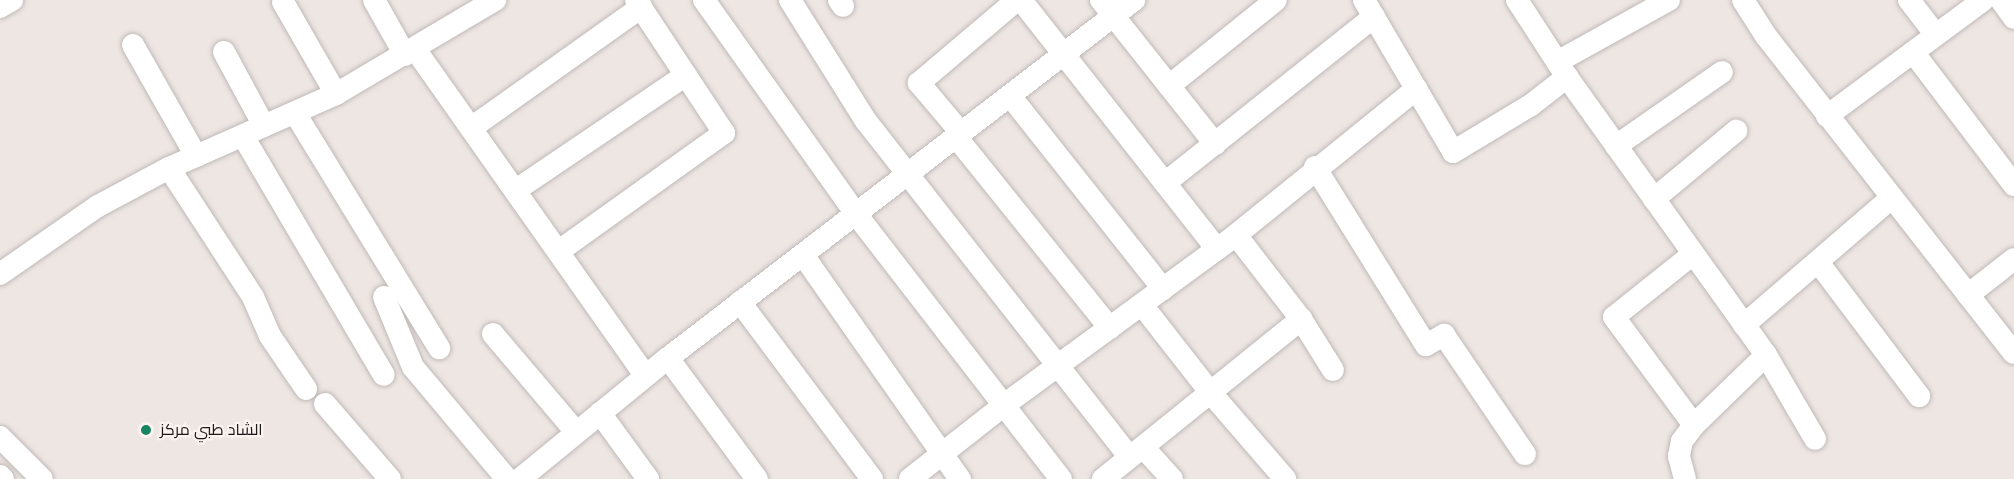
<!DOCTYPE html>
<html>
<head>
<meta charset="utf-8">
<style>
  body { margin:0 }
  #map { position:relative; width:2014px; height:479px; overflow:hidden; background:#ede6e3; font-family:Raleway,Cairo,sans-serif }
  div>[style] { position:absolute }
  .roads { filter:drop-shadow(0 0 2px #c0b9b6) drop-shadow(0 0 2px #c0b9b6) }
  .minor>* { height:22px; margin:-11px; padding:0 11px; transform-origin:11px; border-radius:11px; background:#fff }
  .dots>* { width:16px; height:16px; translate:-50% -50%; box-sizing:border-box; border:3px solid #fbf3f0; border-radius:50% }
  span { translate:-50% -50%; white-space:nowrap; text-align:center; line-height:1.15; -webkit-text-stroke:4.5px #fbf3f0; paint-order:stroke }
  .poi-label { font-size:16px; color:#1c1918 }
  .left { translate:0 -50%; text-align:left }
</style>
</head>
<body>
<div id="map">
  <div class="roads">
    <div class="minor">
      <i style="left:374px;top:0;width:63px;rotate:60.6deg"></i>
      <i style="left:704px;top:0;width:262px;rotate:54.6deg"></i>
      <i style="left:856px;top:214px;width:335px;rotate:52.3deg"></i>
      <i style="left:790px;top:0;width:143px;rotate:57.9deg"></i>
      <i style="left:866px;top:121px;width:427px;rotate:51.9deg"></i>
      <i style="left:839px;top:0;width:7px;rotate:56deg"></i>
      <i style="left:1021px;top:0;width:317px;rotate:51.8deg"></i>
      <i style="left:1101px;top:0;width:184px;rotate:51.6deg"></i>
      <i style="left:1364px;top:0;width:176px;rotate:59.6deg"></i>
      <i style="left:1453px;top:152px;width:91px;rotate:-31.1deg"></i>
      <i style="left:1531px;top:105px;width:46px;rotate:-37.9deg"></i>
      <i style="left:1517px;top:0;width:92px;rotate:57deg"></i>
      <i style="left:1567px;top:77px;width:342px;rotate:54.4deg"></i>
      <i style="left:1766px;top:355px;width:97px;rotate:59.7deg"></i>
      <i style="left:1743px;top:0;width:43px;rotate:57.4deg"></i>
      <i style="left:1766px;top:36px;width:402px;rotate:52deg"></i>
      <i style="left:1909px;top:0;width:44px;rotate:52.4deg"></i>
      <i style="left:2001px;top:0;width:22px;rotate:54deg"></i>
      <i style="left:283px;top:2px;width:106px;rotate:60.1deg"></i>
      <i style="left:0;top:7px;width:14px;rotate:-30deg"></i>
      <i style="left:133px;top:45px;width:128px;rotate:60.4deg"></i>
      <i style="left:415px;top:49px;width:400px;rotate:54.8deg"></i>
      <i style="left:224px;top:52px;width:84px;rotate:61.6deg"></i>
      <i style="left:1913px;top:52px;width:167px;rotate:52.8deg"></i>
      <i style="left:1557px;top:62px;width:128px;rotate:-29deg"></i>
      <i style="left:1169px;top:86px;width:137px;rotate:-38.8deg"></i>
      <i style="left:1011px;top:97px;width:245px;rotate:51.6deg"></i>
      <i style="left:295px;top:113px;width:276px;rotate:58.5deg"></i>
      <i style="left:1827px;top:116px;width:194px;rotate:-36.6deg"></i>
      <i style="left:471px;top:128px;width:209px;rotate:-35.4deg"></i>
      <i style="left:962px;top:134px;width:67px;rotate:-130.1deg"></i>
      <i style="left:919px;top:83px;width:128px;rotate:-40.3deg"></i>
      <i style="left:243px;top:136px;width:277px;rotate:59.5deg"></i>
      <i style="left:957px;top:138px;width:244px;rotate:51.2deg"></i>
      <i style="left:1616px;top:146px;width:129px;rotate:-34.9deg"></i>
      <i style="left:1315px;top:167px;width:210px;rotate:58.1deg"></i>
      <i style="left:1426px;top:345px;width:21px;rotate:-29deg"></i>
      <i style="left:1444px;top:335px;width:144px;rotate:55.8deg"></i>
      <i style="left:169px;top:168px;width:154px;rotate:56.9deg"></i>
      <i style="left:253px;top:297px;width:43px;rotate:66.4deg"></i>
      <i style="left:270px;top:336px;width:64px;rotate:55.8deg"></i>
      <i style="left:1165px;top:183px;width:267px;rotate:-38.5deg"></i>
      <i style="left:516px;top:190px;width:205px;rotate:-34.1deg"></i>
      <i style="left:1654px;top:199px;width:107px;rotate:-39.7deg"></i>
      <i style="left:1236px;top:235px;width:106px;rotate:52.3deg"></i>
      <i style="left:1301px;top:319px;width:60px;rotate:57.9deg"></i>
      <i style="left:559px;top:251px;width:203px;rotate:-35.6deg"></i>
      <i style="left:724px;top:133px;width:159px;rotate:-123.5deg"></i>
      <i style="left:1693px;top:254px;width:101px;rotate:141.4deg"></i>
      <i style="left:1614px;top:317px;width:134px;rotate:53.5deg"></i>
      <i style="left:803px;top:255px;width:274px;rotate:55deg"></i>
      <i style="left:1818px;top:262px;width:168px;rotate:53deg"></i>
      <i style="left:0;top:274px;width:119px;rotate:-34.8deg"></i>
      <i style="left:98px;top:206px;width:81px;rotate:-28.2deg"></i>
      <i style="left:169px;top:168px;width:183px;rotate:-23.9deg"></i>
      <i style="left:336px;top:94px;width:185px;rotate:-30.6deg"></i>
      <i style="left:1968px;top:295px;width:58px;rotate:-38deg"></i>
      <i style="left:384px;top:297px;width:76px;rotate:67.5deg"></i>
      <i style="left:413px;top:367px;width:146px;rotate:50deg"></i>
      <i style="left:740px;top:302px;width:221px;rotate:53.3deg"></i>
      <i style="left:1142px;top:305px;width:110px;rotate:52deg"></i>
      <i style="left:1210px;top:392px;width:115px;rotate:49.2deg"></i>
      <i style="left:1744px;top:325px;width:194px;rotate:-40.8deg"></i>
      <i style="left:493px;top:334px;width:128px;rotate:49.7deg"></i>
      <i style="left:668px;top:358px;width:150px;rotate:53.7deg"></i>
      <i style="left:325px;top:404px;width:99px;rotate:49.1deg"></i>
      <i style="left:600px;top:413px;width:82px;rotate:54deg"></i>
      <i style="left:0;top:437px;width:59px;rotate:45deg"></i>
      <i style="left:1143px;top:447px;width:43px;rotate:47.8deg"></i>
      <i style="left:0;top:476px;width:4px;rotate:45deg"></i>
      <i style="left:520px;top:479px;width:191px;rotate:-39.3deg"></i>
      <i style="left:668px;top:358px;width:588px;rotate:-37.53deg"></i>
      <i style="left:910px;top:479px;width:120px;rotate:-38.2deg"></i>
      <i style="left:1004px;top:405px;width:288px;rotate:-36.2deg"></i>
      <i style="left:1236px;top:235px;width:232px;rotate:-39deg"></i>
      <i style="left:1103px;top:479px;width:255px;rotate:-38.9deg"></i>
      <i style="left:1685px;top:479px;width:24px;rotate:-105deg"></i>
      <i style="left:1679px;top:456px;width:15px;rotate:-79deg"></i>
      <i style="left:1682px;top:441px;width:20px;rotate:-53deg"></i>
      <i style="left:1694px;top:425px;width:100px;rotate:-44.2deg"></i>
    </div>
  </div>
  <div class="dots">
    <i style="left:146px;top:430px;background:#178563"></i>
  </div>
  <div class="poi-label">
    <span class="left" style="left:160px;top:430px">الشاد طبي مرکز</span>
  </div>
</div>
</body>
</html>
